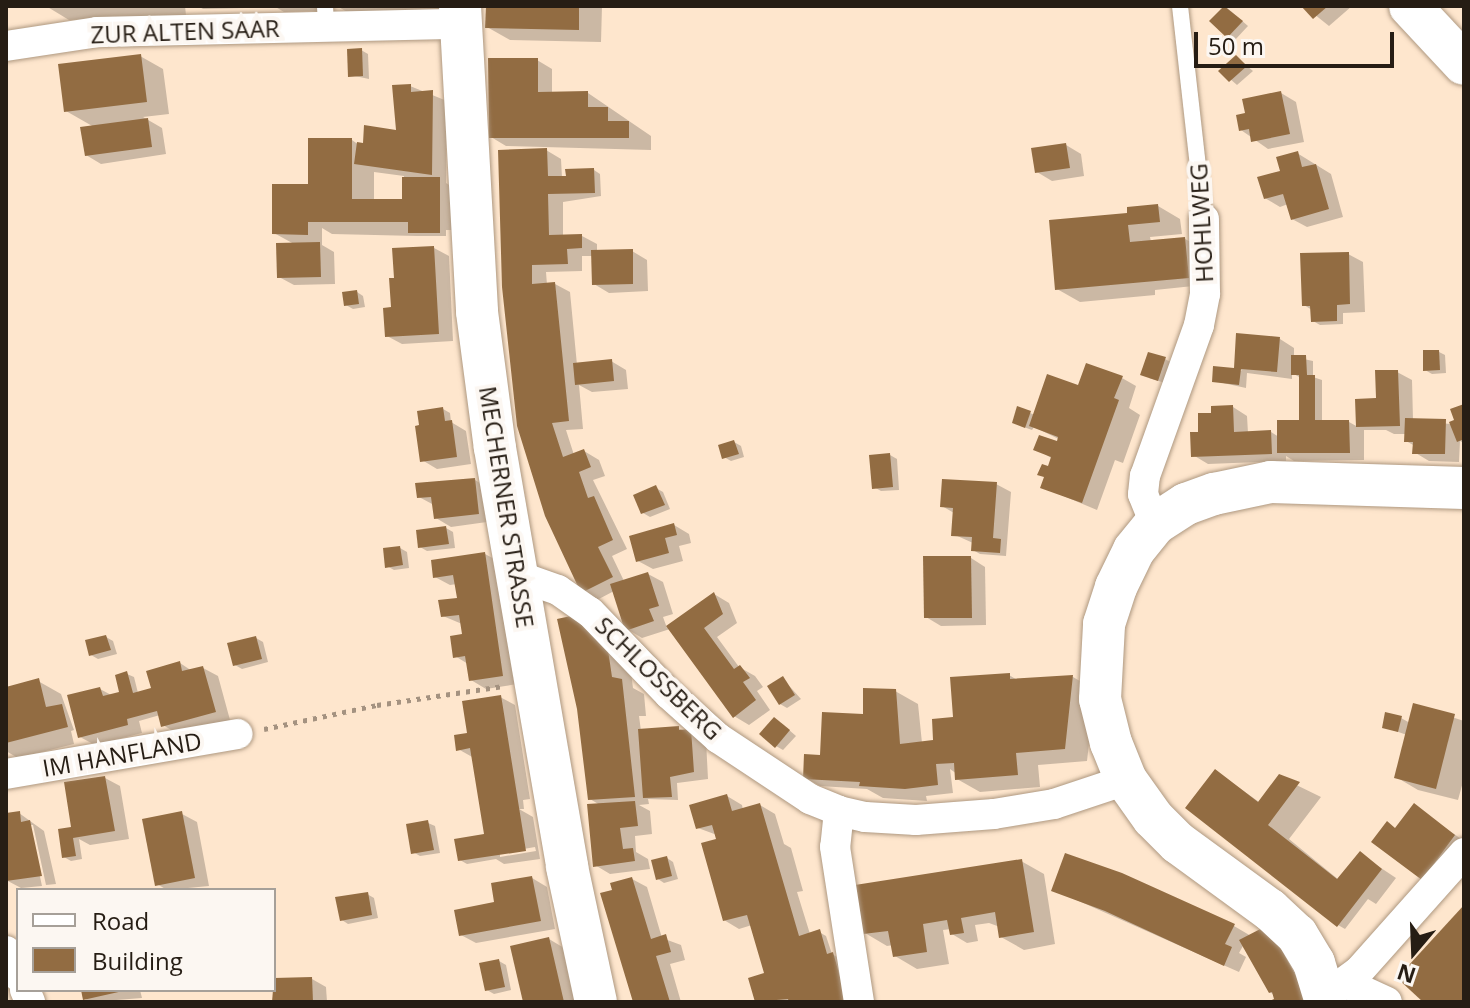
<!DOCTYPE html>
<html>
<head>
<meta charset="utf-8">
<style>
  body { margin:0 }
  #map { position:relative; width:1470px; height:1008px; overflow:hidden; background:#fee6cd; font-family:"Open Sans",sans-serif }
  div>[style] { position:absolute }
  .shadow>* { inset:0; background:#0003 }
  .building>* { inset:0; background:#926c42 }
  .path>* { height:5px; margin-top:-2.5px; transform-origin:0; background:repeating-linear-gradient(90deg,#a49280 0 4px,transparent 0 10px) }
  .roads { filter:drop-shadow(0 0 2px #ae9880) drop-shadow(0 0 2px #ae9880) }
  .lane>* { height:16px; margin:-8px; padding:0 8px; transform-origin:8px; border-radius:8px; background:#fff }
  .street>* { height:30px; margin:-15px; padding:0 15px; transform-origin:15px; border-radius:15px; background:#fff }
  .secondary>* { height:42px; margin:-21px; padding:0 21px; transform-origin:21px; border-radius:21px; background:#fff }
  span { translate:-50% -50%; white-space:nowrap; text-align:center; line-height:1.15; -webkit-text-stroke:8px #fcf7f2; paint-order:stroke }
  .street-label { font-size:24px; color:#261d14 }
  .frame { position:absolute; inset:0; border:8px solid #261d14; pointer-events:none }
  .legend { position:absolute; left:16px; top:888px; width:260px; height:104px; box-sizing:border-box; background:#fcf7f2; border:2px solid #a6a099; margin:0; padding:10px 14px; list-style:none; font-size:24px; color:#261d14 }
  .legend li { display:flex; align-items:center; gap:16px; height:40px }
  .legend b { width:40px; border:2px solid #a6a099 }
  .north { position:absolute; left:1374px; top:912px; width:80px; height:80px; -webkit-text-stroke:6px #fcf7f2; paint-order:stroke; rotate:199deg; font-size:22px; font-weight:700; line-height:32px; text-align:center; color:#261d14 }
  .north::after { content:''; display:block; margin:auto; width:28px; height:36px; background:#261d14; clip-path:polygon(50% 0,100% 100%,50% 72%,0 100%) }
  .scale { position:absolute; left:1194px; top:32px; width:200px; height:36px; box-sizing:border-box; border:4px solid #261d14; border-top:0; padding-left:10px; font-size:24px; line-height:28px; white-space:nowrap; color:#261d14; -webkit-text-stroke:6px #fcf7f2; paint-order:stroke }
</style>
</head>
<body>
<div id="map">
  <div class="shadow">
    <i style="clip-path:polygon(185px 6px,186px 15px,69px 20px,46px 6px)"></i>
    <i style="clip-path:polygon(198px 6px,246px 6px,246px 8px,203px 9px)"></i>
    <i style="clip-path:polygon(274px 6px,324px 6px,324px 11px,284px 12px)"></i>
    <i style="clip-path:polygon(337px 6px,451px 6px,452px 19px,359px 19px)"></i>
    <i style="clip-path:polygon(488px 6px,602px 6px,601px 42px,510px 40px,487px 27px)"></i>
    <i style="clip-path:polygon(1304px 6px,1352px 6px,1329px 26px)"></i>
    <i style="clip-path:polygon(1226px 7px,1248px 26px,1234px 41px,1212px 21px)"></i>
    <i style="clip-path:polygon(361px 50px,368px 54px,369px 79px,350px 75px)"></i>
    <i style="clip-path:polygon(140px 56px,163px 69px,169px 114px,143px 117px,162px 128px,166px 154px,101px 164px,86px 155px,94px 127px,66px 111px)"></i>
    <i style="clip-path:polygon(1236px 57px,1253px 71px,1237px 85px,1221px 71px)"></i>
    <i style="clip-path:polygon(537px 60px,552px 69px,552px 94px,588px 93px,651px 136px,651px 150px,506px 146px,491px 137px)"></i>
    <i style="clip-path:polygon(evenodd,410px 86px,447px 101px,446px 183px,454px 188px,454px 230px,446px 230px,446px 236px,417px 236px,332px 234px,322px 228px,322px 245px,334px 252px,335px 284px,294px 285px,279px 277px,294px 244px,274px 233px,307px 186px,352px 140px,359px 145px,398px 132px,410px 86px,374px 172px,404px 176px,404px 203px,374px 201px,374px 172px)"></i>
    <i style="clip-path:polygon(1281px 93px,1296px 102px,1304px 142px,1268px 149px,1241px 130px)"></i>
    <i style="clip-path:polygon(1066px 145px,1081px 154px,1084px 176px,1052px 181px,1037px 172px)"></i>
    <i style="clip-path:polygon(546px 150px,561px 159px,562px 178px,594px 170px,600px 174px,601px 196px,563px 202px,563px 237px,582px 236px,597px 244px,597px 252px,632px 251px,647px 260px,648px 291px,609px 293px,594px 284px,593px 256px,582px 256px,582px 271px,546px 272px,547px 285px,555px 284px,570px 292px,577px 365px,611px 361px,626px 370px,628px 389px,592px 392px,579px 385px,583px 429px,566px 430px,574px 455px,584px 451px,599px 460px,605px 476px,593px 480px,627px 549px,612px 556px,624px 581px,648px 574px,663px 582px,673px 614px,663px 617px,667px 628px,714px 594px,729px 603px,737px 623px,717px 637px,739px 667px,755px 676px,763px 687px,757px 691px,770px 710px,749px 725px,734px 716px,670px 629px,642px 638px,627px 629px,614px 591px,597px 600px,582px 591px,504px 287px)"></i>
    <i style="clip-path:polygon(1297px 153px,1331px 174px,1343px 217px,1307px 227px,1292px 219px,1288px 204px,1280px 207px,1265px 198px)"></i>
    <i style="clip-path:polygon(1158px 206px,1180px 219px,1182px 234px,1150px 237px,1151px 242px,1185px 239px,1200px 247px,1203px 285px,1155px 290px,1155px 295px,1080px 302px,1057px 289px,1129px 215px)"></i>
    <i style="clip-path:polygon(434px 248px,449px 256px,453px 341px,402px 344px,387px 336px,396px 279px)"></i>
    <i style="clip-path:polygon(1348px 254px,1363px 262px,1365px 312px,1343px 313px,1343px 324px,1320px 325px,1313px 321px,1312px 310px,1304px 305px)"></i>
    <i style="clip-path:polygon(357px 292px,363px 296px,365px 307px,353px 309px,346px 305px)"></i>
    <i style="clip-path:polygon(1280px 339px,1294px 348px,1294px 357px,1313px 361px,1313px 377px,1322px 380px,1322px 422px,1349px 422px,1358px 427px,1357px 401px,1376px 400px,1397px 372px,1412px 380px,1413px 420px,1450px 424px,1457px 421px,1464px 406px,1464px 443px,1460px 441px,1459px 462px,1429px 461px,1414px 452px,1415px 446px,1406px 441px,1406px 434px,1394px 434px,1386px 430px,1364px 430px,1364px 460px,1294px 461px,1286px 456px,1286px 461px,1208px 464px,1193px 455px,1213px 415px,1233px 407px,1247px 416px,1248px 433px,1271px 432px,1279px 437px,1307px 422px,1301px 378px,1292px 373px,1292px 379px,1247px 373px,1246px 388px,1214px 381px,1215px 369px,1242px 371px,1236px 367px)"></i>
    <i style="clip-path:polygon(1439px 352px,1445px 355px,1446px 373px,1432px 374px,1425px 370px)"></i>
    <i style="clip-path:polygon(1165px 359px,1172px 363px,1165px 383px,1149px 378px)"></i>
    <i style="clip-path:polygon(1122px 378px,1136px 386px,1129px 408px,1140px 415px,1123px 463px,1115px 460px,1097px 510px,1042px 487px,1053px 459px,1036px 449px,1067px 443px,1034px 427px,1032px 430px,1021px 426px,1030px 413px,1035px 415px,1079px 388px)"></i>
    <i style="clip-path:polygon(443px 409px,450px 413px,451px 422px,466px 431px,471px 464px,437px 469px,422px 460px)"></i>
    <i style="clip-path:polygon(734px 442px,741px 446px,744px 457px,731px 461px,724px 457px)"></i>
    <i style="clip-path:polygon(890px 455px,897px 459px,899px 490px,881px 491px,874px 487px)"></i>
    <i style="clip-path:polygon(475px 480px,490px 489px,494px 521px,451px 527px,436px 518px,434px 505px,419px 497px)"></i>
    <i style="clip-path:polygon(996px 484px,1011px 492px,1006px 556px,980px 554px,973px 550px,973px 543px,953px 534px,954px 513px,942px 506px)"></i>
    <i style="clip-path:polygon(656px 488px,663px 492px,670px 509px,650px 517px,643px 513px)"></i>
    <i style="clip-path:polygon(674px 525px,689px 534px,691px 543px,679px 546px,683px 561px,653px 569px,638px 561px)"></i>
    <i style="clip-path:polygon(446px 528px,453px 532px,455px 548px,427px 551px,420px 547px)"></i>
    <i style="clip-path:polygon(400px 548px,407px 552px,409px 568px,394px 570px,387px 566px)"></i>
    <i style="clip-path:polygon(485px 554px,500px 562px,517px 684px,486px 689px,471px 680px,468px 664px,455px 656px,464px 636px,462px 624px,443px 616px,459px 599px,457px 584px,450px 585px,435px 577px)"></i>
    <i style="clip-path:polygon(971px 558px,985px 567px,986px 625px,941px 626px,926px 617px)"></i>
    <i style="clip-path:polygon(559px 620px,630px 665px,633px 688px,644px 694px,646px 716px,639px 716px,641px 731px,678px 728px,706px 740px,708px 779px,677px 783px,678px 800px,648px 799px,649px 804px,639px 805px,650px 811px,652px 834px,635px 836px,636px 852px,648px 859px,650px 869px,610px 874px,595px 865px,600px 805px,590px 799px,579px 709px)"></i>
    <i style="clip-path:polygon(106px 637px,113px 641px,117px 654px,98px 659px,91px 655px)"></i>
    <i style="clip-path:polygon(256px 638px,263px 642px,268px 662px,242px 669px,235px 665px)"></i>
    <i style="clip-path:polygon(180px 663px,192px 671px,203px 668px,218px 676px,230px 720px,178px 734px,163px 725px,160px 715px,139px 721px,142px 733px,95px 745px,80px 737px,100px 689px,113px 696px,122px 694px,127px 674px,134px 677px,138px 693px,153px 689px)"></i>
    <i style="clip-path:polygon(1009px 675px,1019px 681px,1073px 677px,1095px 690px,1087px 761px,1038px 765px,1040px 787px,980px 792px,957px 779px,957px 774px,950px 769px,953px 793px,926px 796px,927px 801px,883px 798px,867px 789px,820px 786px,805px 778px,864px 716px,895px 691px,918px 704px,922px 743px,935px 741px,955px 719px)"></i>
    <i style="clip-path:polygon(783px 679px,801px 699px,787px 708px,780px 704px)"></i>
    <i style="clip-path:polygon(38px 681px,61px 694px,74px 730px,71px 731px,74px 744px,18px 758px,6px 751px,6px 689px)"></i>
    <i style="clip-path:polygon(evenodd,500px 697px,515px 705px,530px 799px,523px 800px,524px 809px,519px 809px,533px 817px,540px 859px,504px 864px,496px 859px,467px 864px,460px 860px,486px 836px,474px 758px,458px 749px,500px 697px,535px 847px,536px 851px,500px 857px,500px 853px,535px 847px)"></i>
    <i style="clip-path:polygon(1415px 705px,1464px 721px,1464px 778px,1458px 800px,1418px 790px,1396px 777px,1407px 735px,1384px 727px,1401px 718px,1410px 723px)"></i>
    <i style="clip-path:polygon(781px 723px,796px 736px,783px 750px,776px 746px)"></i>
    <i style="clip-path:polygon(1216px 771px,1259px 802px,1280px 777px,1321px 797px,1289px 839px,1339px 880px,1360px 854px,1396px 878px,1376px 904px,1368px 899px,1345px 929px,1338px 925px)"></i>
    <i style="clip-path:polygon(105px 778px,120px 786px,129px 839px,90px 845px,79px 839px,82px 859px,71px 861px,64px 857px,71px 829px)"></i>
    <i style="clip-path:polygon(727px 796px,742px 805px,743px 810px,760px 805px,775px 814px,784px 844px,791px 848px,803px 891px,797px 892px,810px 934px,819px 932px,826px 936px,832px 954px,855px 967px,865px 1002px,757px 1002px,750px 979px,768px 974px,752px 925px,739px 929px,724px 920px,717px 835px,698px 828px)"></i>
    <i style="clip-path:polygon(1414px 806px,1464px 841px,1437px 887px,1397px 829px)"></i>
    <i style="clip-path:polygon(19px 813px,44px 831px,56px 884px,46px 885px,33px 825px,29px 825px,42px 886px,21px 888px,6px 880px,6px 815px)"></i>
    <i style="clip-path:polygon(182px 814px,197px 822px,209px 886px,167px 890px,157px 884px)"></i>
    <i style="clip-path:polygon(428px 823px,435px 826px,440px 853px,420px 856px,413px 852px)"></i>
    <i style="clip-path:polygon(667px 858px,673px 862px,678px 879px,664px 883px,658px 879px)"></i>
    <i style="clip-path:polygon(1021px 861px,1044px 874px,1055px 944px,1024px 950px,1001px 937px,1000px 927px,989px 923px,975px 925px,978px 941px,967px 943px,952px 934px,951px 929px,943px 930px,949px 964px,917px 969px,895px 956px,893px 945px,887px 946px,865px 933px)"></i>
    <i style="clip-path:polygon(532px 878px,547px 887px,555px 929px,476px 943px,461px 935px)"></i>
    <i style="clip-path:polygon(632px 879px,647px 887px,662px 938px,681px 945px,685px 960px,670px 964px,681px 1002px,635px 1002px,614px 891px)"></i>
    <i style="clip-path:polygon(1054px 890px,1234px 926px,1251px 936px,1283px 935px,1312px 1002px,1269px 1002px,1282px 1001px,1270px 992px,1244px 944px,1239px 953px,1246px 957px,1239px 972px)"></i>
    <i style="clip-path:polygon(367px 894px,374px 898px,378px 918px,348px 924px,342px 920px)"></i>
    <i style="clip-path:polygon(549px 939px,564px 948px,576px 1002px,525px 1002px)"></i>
    <i style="clip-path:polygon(499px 961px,506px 965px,511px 990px,494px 994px,487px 990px)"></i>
    <i style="clip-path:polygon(312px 979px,326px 987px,327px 1002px,274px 1002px)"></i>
    <i style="clip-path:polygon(83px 990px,140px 990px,142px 998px,91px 1002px,85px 999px)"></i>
  </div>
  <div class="building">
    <i style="clip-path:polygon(486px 6px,579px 6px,579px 30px,485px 28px)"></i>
    <i style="clip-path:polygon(1224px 6px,1243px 21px,1227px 38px,1209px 21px)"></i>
    <i style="clip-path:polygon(1301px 6px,1328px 6px,1313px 19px)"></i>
    <i style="clip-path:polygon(362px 48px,363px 76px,348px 77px,347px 49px)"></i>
    <i style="clip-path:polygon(141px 54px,147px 102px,64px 112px,58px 64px)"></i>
    <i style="clip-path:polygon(1236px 55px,1247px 66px,1229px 82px,1218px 71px)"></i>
    <i style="clip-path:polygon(488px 58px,538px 58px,538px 92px,588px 91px,588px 107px,608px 107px,608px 121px,629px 121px,629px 138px,489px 138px)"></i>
    <i style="clip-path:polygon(411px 84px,411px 92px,433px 90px,432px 175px,354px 164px,357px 142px,363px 143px,364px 125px,396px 130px,392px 85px)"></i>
    <i style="clip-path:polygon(1281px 91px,1290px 134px,1251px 142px,1249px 129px,1239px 131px,1236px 115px,1245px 113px,1242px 99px)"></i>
    <i style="clip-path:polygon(148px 118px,152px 147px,85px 156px,80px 127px)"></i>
    <i style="clip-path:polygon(308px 138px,352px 138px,352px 199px,402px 199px,402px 177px,440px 177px,440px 233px,408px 233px,408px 222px,308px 222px,308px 235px,272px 234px,272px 184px,308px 184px)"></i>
    <i style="clip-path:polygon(1066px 143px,1070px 168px,1035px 173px,1031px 148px)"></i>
    <i style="clip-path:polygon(547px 148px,548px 176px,566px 176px,565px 169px,594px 168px,595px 193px,548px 194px,549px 235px,582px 234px,582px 248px,567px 249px,568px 264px,532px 265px,532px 284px,555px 282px,569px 421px,552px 423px,563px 457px,584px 449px,591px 467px,579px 472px,588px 498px,594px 496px,613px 540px,598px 547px,613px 577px,581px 593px,545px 516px,517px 426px,502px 287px,498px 150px)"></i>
    <i style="clip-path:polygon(1298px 151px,1302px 167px,1316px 164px,1329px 209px,1291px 220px,1283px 194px,1264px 199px,1257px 177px,1280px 171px,1276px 157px)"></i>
    <i style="clip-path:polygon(1158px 204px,1160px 222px,1128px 225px,1130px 242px,1185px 237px,1189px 278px,1055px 290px,1049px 220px,1127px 213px,1127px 207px)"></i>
    <i style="clip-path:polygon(320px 242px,321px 277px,277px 278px,276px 243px)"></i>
    <i style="clip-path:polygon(434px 246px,439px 334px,385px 337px,383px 308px,391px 307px,389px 278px,394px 278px,392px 248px)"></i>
    <i style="clip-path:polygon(633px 249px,633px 284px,592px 285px,591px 250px)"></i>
    <i style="clip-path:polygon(1349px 252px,1350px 304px,1337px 305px,1337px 321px,1311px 322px,1310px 306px,1302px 306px,1300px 253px)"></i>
    <i style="clip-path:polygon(357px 290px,359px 304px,344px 306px,342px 292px)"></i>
    <i style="clip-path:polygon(1236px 333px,1280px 337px,1277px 372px,1241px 369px,1239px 385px,1212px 382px,1213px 366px,1234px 368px)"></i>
    <i style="clip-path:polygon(1423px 350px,1439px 350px,1440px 370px,1423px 371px)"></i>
    <i style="clip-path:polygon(1148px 352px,1166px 357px,1158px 381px,1140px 375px)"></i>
    <i style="clip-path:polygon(1291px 355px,1306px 355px,1307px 375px,1315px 375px,1315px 420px,1349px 420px,1350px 453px,1277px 453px,1277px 420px,1299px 420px,1299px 375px,1291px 375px)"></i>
    <i style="clip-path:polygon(612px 359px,614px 381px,575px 385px,573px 363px)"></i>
    <i style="clip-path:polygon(1086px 363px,1123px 376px,1114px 398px,1119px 400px,1082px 503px,1040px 488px,1044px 477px,1037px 475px,1042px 464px,1048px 466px,1051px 457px,1033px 450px,1039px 435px,1057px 441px,1058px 437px,1029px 426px,1047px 374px,1078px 385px)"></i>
    <i style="clip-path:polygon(1375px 370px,1398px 370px,1400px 426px,1356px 427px,1355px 399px,1376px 398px)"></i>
    <i style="clip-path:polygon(1464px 404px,1464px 439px,1457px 442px,1449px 422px,1454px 420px,1450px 409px)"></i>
    <i style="clip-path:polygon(1233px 405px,1234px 432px,1271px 430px,1272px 454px,1191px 457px,1190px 432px,1198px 432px,1198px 413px,1211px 413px,1211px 406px)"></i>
    <i style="clip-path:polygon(1017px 406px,1031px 411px,1025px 428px,1012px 423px)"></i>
    <i style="clip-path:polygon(443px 407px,445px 421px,452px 420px,457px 457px,420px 462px,415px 426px,419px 425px,417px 411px)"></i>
    <i style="clip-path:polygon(1405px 418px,1446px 419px,1445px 454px,1412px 454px,1413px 442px,1404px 442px)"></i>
    <i style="clip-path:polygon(734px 440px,739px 454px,722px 459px,718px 445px)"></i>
    <i style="clip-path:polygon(890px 453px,893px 487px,872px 489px,869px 455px)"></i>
    <i style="clip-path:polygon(475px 478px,479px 514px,434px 519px,431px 497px,417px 498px,415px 483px)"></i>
    <i style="clip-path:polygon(942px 479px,997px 482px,993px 538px,1001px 539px,1000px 553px,971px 551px,972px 537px,951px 536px,953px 508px,940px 507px)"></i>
    <i style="clip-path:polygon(656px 485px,665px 505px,641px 514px,633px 495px)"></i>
    <i style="clip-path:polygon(674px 523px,677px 535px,665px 538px,669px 553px,636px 562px,629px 536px)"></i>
    <i style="clip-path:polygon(446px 526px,449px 544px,418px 548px,416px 530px)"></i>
    <i style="clip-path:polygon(400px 546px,403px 565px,385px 568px,383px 548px)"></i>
    <i style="clip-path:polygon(485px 552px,503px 676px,469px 681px,465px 656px,453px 658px,450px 636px,462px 634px,459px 615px,441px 617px,438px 600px,457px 598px,453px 575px,433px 578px,431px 560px)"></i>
    <i style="clip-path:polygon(923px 556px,971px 556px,972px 618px,924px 618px)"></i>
    <i style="clip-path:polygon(648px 572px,659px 606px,649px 609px,654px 621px,625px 631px,610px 584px)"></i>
    <i style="clip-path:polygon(714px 592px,723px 614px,704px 628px,734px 669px,740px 665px,750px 678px,743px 682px,756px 700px,733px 718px,666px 626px)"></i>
    <i style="clip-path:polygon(580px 614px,608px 650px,612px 677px,622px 679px,635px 797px,588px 800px,577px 709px,557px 619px)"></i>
    <i style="clip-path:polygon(106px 635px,111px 650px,89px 656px,85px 640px)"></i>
    <i style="clip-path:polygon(256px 636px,262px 659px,233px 666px,227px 643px)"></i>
    <i style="clip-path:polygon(180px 661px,182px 671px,203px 666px,216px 712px,161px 727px,157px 711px,127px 719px,128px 725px,78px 738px,67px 695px,100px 687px,103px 696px,119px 692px,115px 675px,127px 671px,133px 693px,151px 688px,146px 671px)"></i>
    <i style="clip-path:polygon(1010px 673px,1010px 679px,1073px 675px,1065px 749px,1016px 753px,1018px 775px,955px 780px,954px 763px,936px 764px,938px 785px,905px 789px,859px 786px,860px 782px,803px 779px,804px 754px,820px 755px,822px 712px,863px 714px,863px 688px,896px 689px,900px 744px,933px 740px,932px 719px,953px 717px,950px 677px)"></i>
    <i style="clip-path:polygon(783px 676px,795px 695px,779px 705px,767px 686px)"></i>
    <i style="clip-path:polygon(39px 678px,46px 707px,62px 704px,68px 727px,6px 743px,6px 687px)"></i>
    <i style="clip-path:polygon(501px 695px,526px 851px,458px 861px,454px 839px,484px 834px,470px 748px,456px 751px,454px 735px,467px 733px,462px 701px)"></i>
    <i style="clip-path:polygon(1413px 703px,1455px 714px,1436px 789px,1394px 778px)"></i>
    <i style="clip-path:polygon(1385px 712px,1402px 716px,1398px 732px,1382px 728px)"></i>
    <i style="clip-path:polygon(774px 717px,790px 730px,775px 748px,759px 734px)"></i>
    <i style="clip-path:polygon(679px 726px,679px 730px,691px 729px,694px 772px,670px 777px,672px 797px,643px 798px,638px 729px)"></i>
    <i style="clip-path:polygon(1215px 769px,1258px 802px,1279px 774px,1300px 782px,1268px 825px,1337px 879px,1360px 851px,1382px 869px,1337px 927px,1185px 808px)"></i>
    <i style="clip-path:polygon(105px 776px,115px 831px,73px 838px,76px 856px,62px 858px,58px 829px,71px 827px,64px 782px)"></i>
    <i style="clip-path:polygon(727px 794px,732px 811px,760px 803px,799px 936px,820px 929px,827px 954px,833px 952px,847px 1002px,789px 1002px,788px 999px,755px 1002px,748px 978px,764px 973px,747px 915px,723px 921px,701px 843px,716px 839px,712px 825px,696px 829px,689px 805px)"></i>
    <i style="clip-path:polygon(635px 801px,638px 826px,620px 828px,623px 849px,633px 848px,635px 861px,593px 867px,587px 804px)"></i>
    <i style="clip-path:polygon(1414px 803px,1455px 835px,1422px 880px,1371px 842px,1387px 821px,1395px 828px)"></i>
    <i style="clip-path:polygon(20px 811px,21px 822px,30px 820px,42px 876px,6px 881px,6px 813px)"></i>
    <i style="clip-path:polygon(182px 811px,195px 878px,155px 886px,142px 819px)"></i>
    <i style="clip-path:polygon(428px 820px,434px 850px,411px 854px,406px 824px)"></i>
    <i style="clip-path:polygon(1065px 853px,1122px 873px,1235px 924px,1225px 944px,1232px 947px,1224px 966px,1105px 911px,1051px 891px)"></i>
    <i style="clip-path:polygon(667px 856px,672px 876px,656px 880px,651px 860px)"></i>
    <i style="clip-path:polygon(1022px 859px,1034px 932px,999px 938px,995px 912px,961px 918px,964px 933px,950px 935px,947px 920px,923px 924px,927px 952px,893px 957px,888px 931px,863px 934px,855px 885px)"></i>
    <i style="clip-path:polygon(532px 876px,541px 921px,459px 936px,454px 910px,494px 902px,491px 883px)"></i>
    <i style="clip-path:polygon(632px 877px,651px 939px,666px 934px,671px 952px,656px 956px,670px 1002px,633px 1002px,600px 893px,612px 890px,610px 883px)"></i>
    <i style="clip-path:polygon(368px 892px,372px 915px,340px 921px,335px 897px)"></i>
    <i style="clip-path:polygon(1464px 905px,1464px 1002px,1423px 1002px,1397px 978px)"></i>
    <i style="clip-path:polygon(1268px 925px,1297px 978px,1306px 1002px,1267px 1002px,1274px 999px,1272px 992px,1269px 993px,1239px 940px)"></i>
    <i style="clip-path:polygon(549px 937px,564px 1002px,523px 1002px,510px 946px)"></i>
    <i style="clip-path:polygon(499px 959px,505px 987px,485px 991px,479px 963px)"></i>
    <i style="clip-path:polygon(312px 977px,313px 1002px,272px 1002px,274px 978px)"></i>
    <i style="clip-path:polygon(81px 990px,123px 990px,123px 991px,83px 1000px)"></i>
  </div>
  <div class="path">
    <i style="left:264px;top:729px;width:116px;rotate:-12deg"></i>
    <i style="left:377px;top:705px;width:126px;rotate:-8.6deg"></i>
  </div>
  <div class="roads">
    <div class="lane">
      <i style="left:325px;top:6px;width:21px;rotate:87deg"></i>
      <i style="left:1180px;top:6px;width:214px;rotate:83.6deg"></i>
    </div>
    <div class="street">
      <i style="left:6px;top:46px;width:92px;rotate:-8.7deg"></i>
      <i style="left:97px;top:32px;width:363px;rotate:-1.3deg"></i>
      <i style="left:1155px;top:524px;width:32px;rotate:-112deg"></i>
      <i style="left:1143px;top:494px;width:18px;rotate:-84deg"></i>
      <i style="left:1145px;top:476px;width:160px;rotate:-70.3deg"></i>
      <i style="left:1199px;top:325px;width:32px;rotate:-79deg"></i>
      <i style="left:1205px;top:294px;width:75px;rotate:-90.8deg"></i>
      <i style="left:518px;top:576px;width:42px;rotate:19.3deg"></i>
      <i style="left:558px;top:590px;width:39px;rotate:35deg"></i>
      <i style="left:590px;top:612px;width:114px;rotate:46.1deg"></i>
      <i style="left:669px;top:694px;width:66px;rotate:41.9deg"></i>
      <i style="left:718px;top:738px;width:110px;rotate:33.5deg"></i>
      <i style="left:810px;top:799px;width:31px;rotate:22deg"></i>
      <i style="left:839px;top:811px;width:27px;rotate:13deg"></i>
      <i style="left:865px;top:817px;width:51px;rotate:3.4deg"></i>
      <i style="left:916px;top:820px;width:78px;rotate:-4.4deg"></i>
      <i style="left:994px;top:814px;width:61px;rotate:-9.5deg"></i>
      <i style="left:1054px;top:804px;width:76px;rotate:-18.4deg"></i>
      <i style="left:6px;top:774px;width:235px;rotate:-9.8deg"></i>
      <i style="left:839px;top:811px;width:36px;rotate:96deg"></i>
      <i style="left:835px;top:847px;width:157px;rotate:81.2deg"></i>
      <i style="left:6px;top:951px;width:28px;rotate:64deg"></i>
      <i style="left:1346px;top:983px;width:45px;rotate:24.9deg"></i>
      <i style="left:25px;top:990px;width:13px;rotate:67deg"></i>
      <i style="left:1325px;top:996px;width:42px;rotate:-36.3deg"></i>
      <i style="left:1359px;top:971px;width:158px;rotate:-48.3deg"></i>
    </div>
    <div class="secondary">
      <i style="left:460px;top:6px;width:306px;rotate:86.8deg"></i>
      <i style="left:477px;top:312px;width:137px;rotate:82.5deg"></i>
      <i style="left:495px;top:448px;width:425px;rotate:80.2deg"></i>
      <i style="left:567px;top:867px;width:138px;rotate:77.9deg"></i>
      <i style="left:1410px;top:6px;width:79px;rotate:47deg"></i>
      <i style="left:1326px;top:1002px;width:41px;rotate:-107.1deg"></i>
      <i style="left:1314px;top:963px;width:33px;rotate:-121deg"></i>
      <i style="left:1297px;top:935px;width:37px;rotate:-137deg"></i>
      <i style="left:1270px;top:910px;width:114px;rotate:-143.9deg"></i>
      <i style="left:1178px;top:843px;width:35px;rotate:-135deg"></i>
      <i style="left:1153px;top:818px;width:47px;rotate:-125.4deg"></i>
      <i style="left:1126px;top:780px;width:40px;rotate:-112deg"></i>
      <i style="left:1111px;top:743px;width:45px;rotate:-104deg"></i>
      <i style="left:1100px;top:699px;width:75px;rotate:-86.9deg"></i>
      <i style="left:1104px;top:624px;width:39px;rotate:-72deg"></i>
      <i style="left:1116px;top:587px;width:41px;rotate:-64.1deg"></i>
      <i style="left:1134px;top:550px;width:33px;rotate:-51deg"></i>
      <i style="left:1155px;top:524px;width:37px;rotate:-33deg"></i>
      <i style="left:1186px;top:504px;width:30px;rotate:-20deg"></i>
      <i style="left:1214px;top:494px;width:58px;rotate:-11.9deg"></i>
      <i style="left:1271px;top:482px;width:193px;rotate:1.8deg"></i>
    </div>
  </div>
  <div class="street-label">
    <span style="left:185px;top:31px;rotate:-2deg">ZUR ALTEN SAAR</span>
    <span style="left:1201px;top:223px;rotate:-93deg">HOHLWEG</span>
    <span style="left:507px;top:507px;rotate:81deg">MECHERNER STRASSE</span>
    <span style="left:659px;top:678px;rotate:44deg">SCHLOSSBERG</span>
    <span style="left:122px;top:754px;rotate:-10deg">IM HANFLAND</span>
  </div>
  <div class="frame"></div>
  <ul class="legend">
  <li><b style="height:10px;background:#fff"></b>Road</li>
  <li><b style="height:22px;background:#926c42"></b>Building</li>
  </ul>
  <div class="north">N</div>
  <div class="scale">50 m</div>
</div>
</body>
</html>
